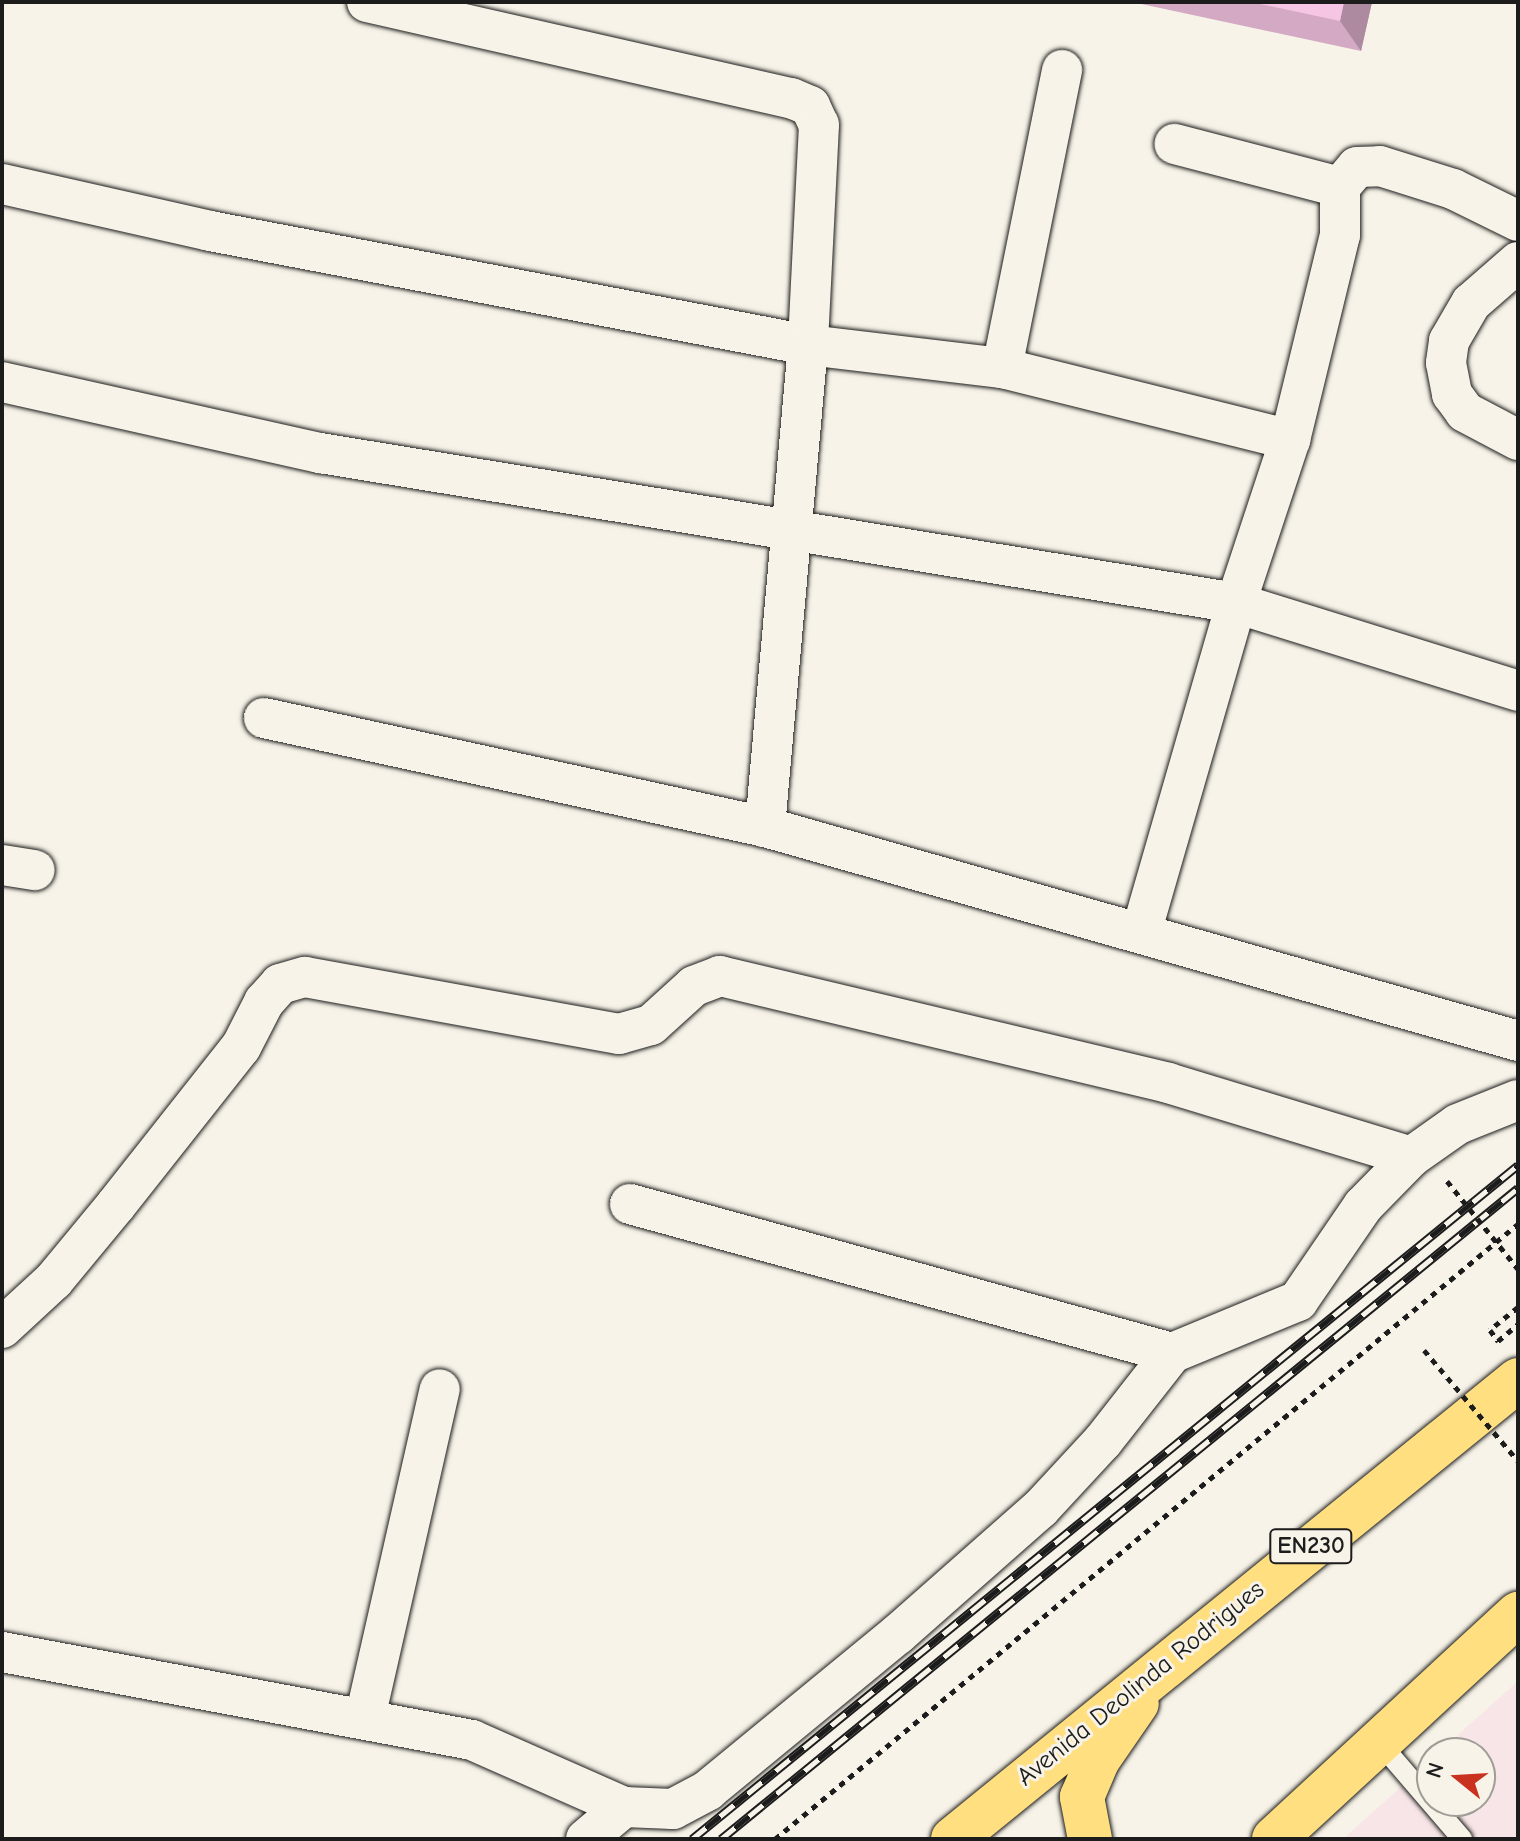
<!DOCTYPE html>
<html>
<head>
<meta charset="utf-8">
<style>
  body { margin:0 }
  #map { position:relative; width:1520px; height:1841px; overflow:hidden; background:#f7f3e8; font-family:"Comic Neue",sans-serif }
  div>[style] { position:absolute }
  .built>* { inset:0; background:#f7e5e7 }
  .path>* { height:5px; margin-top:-2.5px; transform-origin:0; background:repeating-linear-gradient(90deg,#1c1c1c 0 6px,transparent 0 12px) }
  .roads { filter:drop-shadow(0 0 2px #1c1c1c) drop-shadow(0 0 2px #1c1c1c) }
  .lane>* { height:20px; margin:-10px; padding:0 10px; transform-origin:10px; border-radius:10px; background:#f7f3e8 }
  .street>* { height:40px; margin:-20px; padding:0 20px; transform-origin:20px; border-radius:20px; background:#f7f3e8 }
  .highway>* { height:44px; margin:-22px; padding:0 22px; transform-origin:22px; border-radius:22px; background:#ffdf80 }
  .rail>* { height:9px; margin-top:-4.5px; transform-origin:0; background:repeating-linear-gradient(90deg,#f7f3e8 0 18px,#1c1c1c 0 36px); box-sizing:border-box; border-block:2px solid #1c1c1c }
  .path-bridge>* { height:5px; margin-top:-2.5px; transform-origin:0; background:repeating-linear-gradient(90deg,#1c1c1c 0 6px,transparent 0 12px) }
  .wall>* { inset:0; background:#d4a9c4 }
  .shaded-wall>* { inset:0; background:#ad8aa0 }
  .building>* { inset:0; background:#f7c5e4 }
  span { translate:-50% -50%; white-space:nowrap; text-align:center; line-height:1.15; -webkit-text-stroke:6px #f7f3e8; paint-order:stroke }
  .shield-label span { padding:2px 6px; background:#f7f3e8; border:2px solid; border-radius:6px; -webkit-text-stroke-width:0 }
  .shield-label { font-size:24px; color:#1c1c1c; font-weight:700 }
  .street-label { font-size:26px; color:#1c1c1c }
  .frame { position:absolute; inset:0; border:4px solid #1c1c1c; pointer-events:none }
  .north { position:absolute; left:1416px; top:1737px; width:80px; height:80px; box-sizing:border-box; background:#f7f3e8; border:2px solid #9f9d96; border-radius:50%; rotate:288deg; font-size:22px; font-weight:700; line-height:32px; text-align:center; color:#1c1c1c }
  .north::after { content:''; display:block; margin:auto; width:28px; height:36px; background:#c8321e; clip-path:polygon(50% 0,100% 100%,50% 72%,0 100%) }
</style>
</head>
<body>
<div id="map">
  <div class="built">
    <i style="clip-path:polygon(1518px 1681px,1518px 1839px,1343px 1839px,1432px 1759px,1432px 1801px,1480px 1801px,1480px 1753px,1438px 1753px)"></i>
  </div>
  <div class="path">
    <i style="left:1518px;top:1307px;width:36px;rotate:141deg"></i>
    <i style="left:1490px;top:1330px;width:14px;rotate:54deg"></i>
    <i style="left:1498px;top:1341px;width:26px;rotate:-40deg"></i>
    <i style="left:775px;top:1839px;width:965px;rotate:-39.62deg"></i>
  </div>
  <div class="roads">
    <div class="lane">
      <i style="left:1379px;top:1742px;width:128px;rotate:49.4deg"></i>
    </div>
    <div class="street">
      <i style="left:367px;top:2px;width:435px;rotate:12.8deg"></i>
      <i style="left:791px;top:98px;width:21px;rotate:23deg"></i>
      <i style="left:810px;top:106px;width:21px;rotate:65deg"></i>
      <i style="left:819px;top:125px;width:220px;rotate:92.9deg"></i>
      <i style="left:808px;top:345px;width:484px;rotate:95.1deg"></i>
      <i style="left:2px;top:184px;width:213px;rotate:12.7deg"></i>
      <i style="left:210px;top:231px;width:609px;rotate:10.79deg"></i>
      <i style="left:808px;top:345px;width:195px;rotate:6.8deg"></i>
      <i style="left:1002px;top:368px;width:297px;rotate:14deg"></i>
      <i style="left:1340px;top:187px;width:26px;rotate:-50deg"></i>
      <i style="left:1357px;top:167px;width:23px;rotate:-2deg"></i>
      <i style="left:1380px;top:166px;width:77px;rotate:17.5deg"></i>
      <i style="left:1453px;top:189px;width:72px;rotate:26.2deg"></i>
      <i style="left:1518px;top:262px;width:62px;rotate:138.9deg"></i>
      <i style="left:1471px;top:303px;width:44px;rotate:120.1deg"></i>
      <i style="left:1449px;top:341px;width:22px;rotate:98deg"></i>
      <i style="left:1446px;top:363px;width:32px;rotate:79deg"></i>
      <i style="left:1452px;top:394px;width:22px;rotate:54deg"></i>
      <i style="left:1465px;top:412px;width:60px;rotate:27.8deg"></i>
      <i style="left:1002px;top:368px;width:304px;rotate:-78.6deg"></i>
      <i style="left:2px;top:382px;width:326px;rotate:12.6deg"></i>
      <i style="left:320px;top:453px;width:928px;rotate:9.3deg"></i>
      <i style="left:1236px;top:603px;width:295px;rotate:17.3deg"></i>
      <i style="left:264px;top:718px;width:513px;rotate:12.27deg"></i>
      <i style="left:765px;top:827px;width:783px;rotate:15.86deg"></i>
      <i style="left:2px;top:865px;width:33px;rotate:9deg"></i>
      <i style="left:1141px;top:933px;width:343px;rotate:-73.9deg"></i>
      <i style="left:1236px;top:603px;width:172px;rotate:-71.7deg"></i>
      <i style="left:1290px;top:440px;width:211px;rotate:-76.3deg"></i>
      <i style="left:1340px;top:235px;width:48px;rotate:-90deg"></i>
      <i style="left:1340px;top:187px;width:171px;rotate:-165.4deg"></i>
      <i style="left:630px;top:1204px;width:562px;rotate:15.37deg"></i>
      <i style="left:2px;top:1328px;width:71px;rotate:-42.7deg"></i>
      <i style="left:54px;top:1280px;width:97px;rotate:-50.4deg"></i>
      <i style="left:116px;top:1205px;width:201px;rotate:-51.7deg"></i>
      <i style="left:241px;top:1047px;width:51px;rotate:-62.9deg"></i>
      <i style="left:264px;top:1002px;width:24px;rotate:-48deg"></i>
      <i style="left:280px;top:984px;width:26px;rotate:-16deg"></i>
      <i style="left:305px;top:977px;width:319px;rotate:10.3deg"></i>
      <i style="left:619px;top:1034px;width:33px;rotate:-16deg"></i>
      <i style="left:651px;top:1025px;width:58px;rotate:-42.2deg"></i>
      <i style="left:694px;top:986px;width:28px;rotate:-21deg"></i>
      <i style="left:720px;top:976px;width:461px;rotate:13.4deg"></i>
      <i style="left:1168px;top:1083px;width:254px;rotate:16.9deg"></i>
      <i style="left:2px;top:1652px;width:478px;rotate:10.6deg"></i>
      <i style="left:472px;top:1740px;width:166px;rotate:23.8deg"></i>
      <i style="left:624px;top:1807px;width:49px;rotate:2.3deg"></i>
      <i style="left:673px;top:1809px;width:40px;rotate:-28deg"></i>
      <i style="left:708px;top:1790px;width:246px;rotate:-39.4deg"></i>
      <i style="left:898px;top:1634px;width:189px;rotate:-41.4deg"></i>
      <i style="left:1040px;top:1509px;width:93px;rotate:-47.2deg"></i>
      <i style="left:1103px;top:1441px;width:112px;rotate:-51.9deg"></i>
      <i style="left:1172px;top:1353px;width:136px;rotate:-22.4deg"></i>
      <i style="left:1298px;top:1301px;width:115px;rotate:-55.6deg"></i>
      <i style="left:1363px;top:1206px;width:69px;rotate:-45.6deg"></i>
      <i style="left:1411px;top:1157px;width:57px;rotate:-35.1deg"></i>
      <i style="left:1458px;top:1124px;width:65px;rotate:-21.8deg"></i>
      <i style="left:365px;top:1718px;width:337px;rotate:-77.2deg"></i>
      <i style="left:586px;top:1839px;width:50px;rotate:-40.1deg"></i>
    </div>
    <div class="highway">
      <i style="left:953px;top:1839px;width:728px;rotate:-39.09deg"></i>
      <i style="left:1090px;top:1839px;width:43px;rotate:-100.8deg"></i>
      <i style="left:1082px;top:1797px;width:39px;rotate:-67deg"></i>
      <i style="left:1097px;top:1761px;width:70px;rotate:-55.4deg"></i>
      <i style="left:1274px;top:1839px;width:332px;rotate:-42.7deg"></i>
    </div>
  </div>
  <div class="rail">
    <i style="left:692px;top:1839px;width:1066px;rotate:-39.21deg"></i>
    <i style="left:721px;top:1839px;width:1029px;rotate:-39.24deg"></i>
  </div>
  <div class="path-bridge">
    <i style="left:1447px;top:1181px;width:113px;rotate:51.1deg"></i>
    <i style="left:1424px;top:1350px;width:145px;rotate:49.7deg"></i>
  </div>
  <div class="wall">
    <i style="clip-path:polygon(1132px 2px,1372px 2px,1361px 51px)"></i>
  </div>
  <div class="shaded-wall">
    <i style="clip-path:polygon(1344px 2px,1372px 2px,1361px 51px,1340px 21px)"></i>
  </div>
  <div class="building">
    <i style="clip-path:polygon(1251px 2px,1344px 2px,1340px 21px)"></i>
  </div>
  <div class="shield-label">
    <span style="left:1311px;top:1546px">EN230</span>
  </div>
  <div class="street-label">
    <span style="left:1141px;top:1684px;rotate:-39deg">Avenida Deolinda Rodrigues</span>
  </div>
  <div class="frame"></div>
  <div class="north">N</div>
</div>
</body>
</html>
